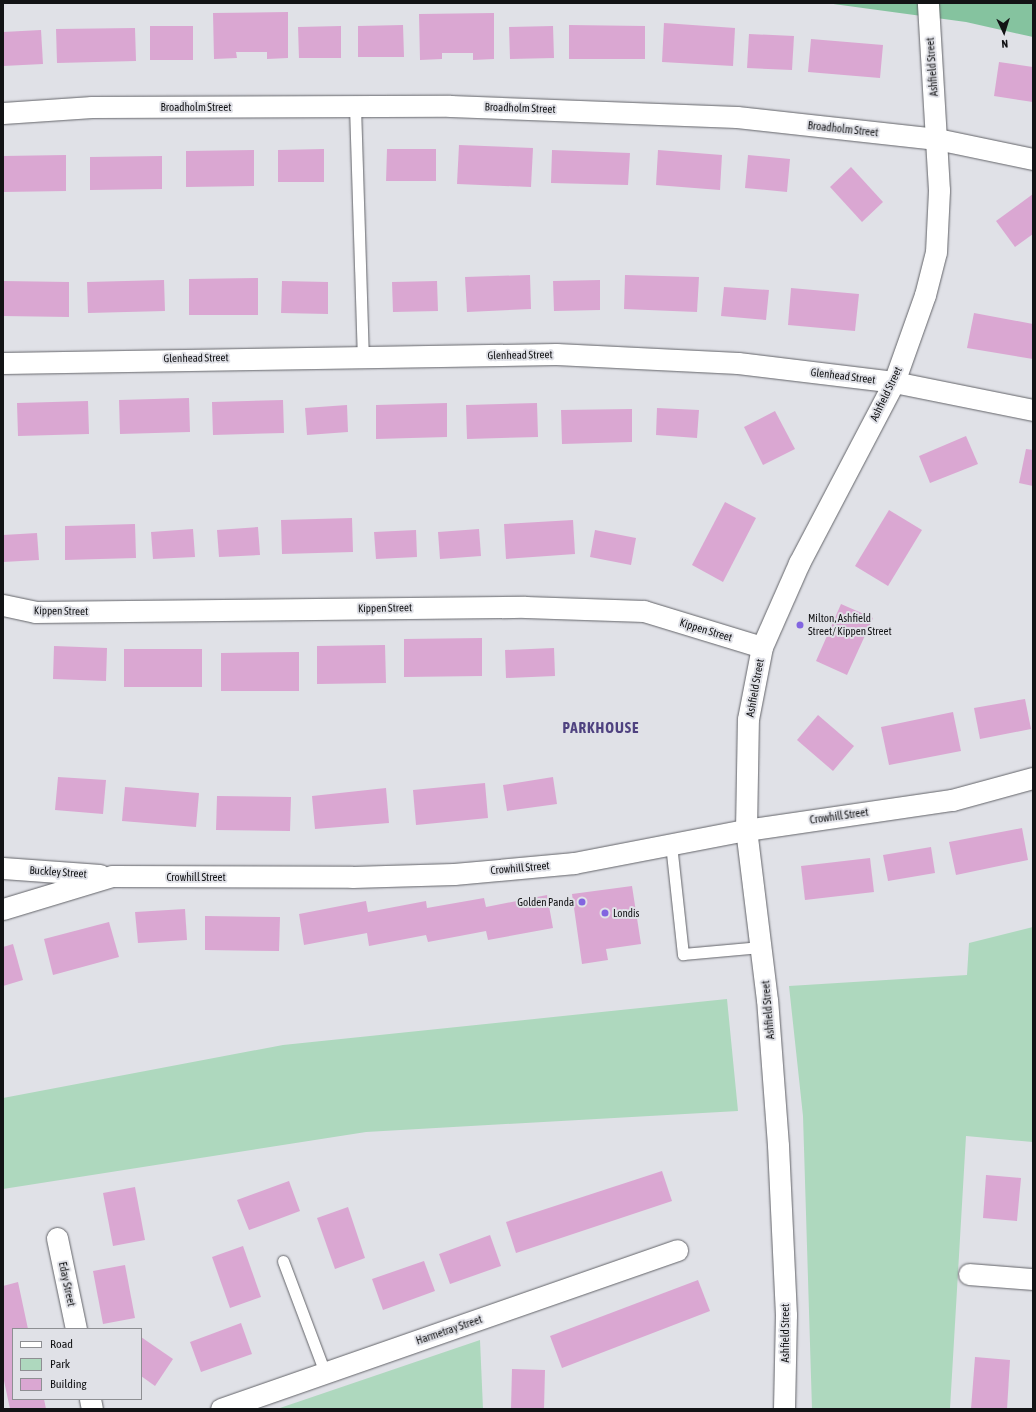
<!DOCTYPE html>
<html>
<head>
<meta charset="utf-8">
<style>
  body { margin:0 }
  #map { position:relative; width:1036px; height:1412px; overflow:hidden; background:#e0e1e7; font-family:"Asap Condensed",sans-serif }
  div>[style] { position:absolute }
  .green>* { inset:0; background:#aed8be }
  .forest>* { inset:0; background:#85c39f }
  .building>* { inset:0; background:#daa7d2 }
  .roads { filter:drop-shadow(0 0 1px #636469) drop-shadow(0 0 1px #636469) }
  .lane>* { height:11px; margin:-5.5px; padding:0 5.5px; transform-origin:5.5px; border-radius:5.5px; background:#fff }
  .street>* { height:21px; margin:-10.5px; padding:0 10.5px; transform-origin:10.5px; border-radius:10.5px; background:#fff }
  .dots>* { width:11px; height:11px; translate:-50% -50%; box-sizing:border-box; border:2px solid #e0e1e7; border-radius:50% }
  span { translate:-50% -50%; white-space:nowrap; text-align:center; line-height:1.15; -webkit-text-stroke:4px #e0e1e7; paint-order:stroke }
  .street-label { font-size:11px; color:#121315 }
  .poi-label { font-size:11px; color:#121315 }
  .left { translate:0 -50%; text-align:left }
  .right { translate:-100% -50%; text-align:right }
  .district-label { font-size:15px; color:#4f4280; font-weight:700; letter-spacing:1px }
  .frame { position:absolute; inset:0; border:4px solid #121315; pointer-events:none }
  .legend { position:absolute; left:12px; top:1328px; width:130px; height:72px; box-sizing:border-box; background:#e0e1e7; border:1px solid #8e8f93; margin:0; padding:5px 7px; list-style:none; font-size:12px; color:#121315 }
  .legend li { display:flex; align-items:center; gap:8px; height:20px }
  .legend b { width:20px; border:1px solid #8e8f93 }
  .north { position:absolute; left:984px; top:12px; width:40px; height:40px; -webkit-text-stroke:3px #e0e1e7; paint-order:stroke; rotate:176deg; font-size:11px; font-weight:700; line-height:16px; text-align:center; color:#121315 }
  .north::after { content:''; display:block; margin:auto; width:14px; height:18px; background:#121315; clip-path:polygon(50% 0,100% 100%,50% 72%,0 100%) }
</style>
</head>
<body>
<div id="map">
  <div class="green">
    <i style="clip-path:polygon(1033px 927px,1033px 1142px,966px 1136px,950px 1409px,812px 1409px,803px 1116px,789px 986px,967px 975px,969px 943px)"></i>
    <i style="clip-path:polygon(727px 999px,738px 1111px,366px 1132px,3px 1189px,3px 1098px,283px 1045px)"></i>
    <i style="clip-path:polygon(480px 1340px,483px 1409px,277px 1409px)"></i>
  </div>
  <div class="forest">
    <i style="clip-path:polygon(826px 3px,1033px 3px,1033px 37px,966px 22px)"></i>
  </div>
  <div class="building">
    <i style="clip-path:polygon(288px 12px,288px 58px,267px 59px,267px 52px,236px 52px,237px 58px,214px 59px,213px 13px)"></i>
    <i style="clip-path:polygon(494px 13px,494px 59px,473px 60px,473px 53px,442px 53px,442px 59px,420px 60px,419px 14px)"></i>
    <i style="clip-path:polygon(664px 23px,735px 28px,733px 66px,662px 62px)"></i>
    <i style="clip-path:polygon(403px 25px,404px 57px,358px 57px,358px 26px)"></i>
    <i style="clip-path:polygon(569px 25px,645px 26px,645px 59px,569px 59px)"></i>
    <i style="clip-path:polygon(150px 26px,193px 26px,193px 60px,150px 60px)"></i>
    <i style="clip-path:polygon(341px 26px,341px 58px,299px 58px,298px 27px)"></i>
    <i style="clip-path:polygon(553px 26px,554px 58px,510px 59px,509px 27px)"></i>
    <i style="clip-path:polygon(135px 28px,136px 61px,57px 63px,56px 29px)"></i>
    <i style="clip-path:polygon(41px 30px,43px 64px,3px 66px,3px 32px)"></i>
    <i style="clip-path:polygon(749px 34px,794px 36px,792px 70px,747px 68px)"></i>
    <i style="clip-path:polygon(811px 39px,883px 45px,880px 78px,808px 72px)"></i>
    <i style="clip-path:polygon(999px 62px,1033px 67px,1033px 102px,994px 96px)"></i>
    <i style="clip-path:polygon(459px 145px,533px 148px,531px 187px,457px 184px)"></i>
    <i style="clip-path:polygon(324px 149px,324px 182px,278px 182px,278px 150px)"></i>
    <i style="clip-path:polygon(387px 149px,436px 149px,436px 181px,386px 181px)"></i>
    <i style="clip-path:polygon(254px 150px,254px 186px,186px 187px,186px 151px)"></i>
    <i style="clip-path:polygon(552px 150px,630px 153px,628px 185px,551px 183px)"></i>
    <i style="clip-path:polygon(658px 150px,722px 155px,720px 190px,656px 185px)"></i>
    <i style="clip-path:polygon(66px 155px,66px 191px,3px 192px,3px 156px)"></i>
    <i style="clip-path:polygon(748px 155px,790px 159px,787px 192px,745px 188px)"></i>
    <i style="clip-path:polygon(162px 156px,162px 189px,90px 190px,90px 157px)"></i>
    <i style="clip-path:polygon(851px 167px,883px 202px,862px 222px,830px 187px)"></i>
    <i style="clip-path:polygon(1033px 194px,1033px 234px,1015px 247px,996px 221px)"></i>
    <i style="clip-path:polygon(530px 275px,531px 309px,467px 312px,465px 277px)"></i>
    <i style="clip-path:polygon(625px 275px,699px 277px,697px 312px,624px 309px)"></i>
    <i style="clip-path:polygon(258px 278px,258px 315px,189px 315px,189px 279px)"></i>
    <i style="clip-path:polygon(164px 280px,165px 311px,88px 313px,87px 282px)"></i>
    <i style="clip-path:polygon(600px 280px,600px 310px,554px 311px,553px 281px)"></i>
    <i style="clip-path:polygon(3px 281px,69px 282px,69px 317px,3px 316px)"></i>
    <i style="clip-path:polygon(282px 281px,328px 282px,328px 314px,281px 313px)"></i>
    <i style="clip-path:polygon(437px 281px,438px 311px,393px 312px,392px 282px)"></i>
    <i style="clip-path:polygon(724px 287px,769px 290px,766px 320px,721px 316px)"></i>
    <i style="clip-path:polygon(791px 288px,859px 294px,855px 331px,788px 325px)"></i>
    <i style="clip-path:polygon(974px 313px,1033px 324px,1033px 359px,967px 348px)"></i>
    <i style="clip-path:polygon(189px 398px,190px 432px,120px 434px,119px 400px)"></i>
    <i style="clip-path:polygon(283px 400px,284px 433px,213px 435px,212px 402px)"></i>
    <i style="clip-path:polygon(88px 401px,89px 434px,18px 436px,17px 403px)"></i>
    <i style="clip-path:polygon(447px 403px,447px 437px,376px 439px,376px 405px)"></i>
    <i style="clip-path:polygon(537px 403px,538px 437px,467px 439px,466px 405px)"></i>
    <i style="clip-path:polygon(347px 405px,348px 432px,307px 435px,305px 408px)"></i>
    <i style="clip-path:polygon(657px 408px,699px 410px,697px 438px,656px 435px)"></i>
    <i style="clip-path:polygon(632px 409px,632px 442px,562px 444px,561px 410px)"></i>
    <i style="clip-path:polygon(775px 411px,795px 449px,763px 465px,744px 427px)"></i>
    <i style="clip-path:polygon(966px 436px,978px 464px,930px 483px,919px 456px)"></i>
    <i style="clip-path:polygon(1026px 449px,1033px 450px,1033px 486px,1019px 483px)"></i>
    <i style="clip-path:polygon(725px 502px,756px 518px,723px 582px,692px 565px)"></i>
    <i style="clip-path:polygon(889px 510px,922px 530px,888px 586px,855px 566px)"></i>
    <i style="clip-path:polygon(352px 518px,353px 552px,282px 554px,281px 520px)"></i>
    <i style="clip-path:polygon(573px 520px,575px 554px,506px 559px,504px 524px)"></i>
    <i style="clip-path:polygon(135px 524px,136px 558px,65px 560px,65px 526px)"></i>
    <i style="clip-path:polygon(258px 527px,260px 555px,219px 557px,217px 530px)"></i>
    <i style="clip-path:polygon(193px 529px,195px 557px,153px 559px,151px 532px)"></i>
    <i style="clip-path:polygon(479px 529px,481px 556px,440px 559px,438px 532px)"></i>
    <i style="clip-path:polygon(416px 530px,417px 557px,376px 559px,374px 532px)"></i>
    <i style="clip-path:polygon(595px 530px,636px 538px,631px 565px,590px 557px)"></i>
    <i style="clip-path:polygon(37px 533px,39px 560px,3px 562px,3px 535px)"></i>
    <i style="clip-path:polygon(841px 604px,873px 618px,847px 675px,816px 661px)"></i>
    <i style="clip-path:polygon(482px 638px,482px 676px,404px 677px,404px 639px)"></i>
    <i style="clip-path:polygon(385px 645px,386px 683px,317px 684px,317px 646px)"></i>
    <i style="clip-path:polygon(54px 646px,107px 648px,106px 681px,53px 679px)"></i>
    <i style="clip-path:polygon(554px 648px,555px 676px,506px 678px,505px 650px)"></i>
    <i style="clip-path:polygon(124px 649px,202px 649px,202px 687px,124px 687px)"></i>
    <i style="clip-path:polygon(299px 652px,299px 691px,221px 691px,221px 653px)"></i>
    <i style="clip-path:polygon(1025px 699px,1031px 729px,980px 739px,974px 708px)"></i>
    <i style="clip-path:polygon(953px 712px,961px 751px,889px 765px,881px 727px)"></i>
    <i style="clip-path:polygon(818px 715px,854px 746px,833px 771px,797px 740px)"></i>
    <i style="clip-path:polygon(58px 777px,106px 780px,103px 814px,55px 810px)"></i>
    <i style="clip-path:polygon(553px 777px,557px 804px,507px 811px,503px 785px)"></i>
    <i style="clip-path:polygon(485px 783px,488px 818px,416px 825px,413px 790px)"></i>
    <i style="clip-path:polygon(125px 787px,199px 793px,196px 827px,122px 821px)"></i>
    <i style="clip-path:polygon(386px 788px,389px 823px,315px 829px,312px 796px)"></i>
    <i style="clip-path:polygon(217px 796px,291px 797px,290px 831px,216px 830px)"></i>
    <i style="clip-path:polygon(1022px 828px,1028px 860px,956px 875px,949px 842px)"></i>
    <i style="clip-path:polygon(931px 847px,935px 873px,888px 881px,883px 855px)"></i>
    <i style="clip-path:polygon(870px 858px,874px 892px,805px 900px,801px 866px)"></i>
    <i style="clip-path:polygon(632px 886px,641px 944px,606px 949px,608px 960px,582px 964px,572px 894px)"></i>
    <i style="clip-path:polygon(547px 895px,553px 928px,488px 940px,486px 931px,428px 942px,426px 935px,369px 946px,367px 933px,304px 945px,299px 914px,366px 901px,368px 912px,426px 901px,427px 908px,484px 898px,486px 907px)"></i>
    <i style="clip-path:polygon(185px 909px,187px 940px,138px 943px,135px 912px)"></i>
    <i style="clip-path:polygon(205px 916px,280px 917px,279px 951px,205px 950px)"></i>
    <i style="clip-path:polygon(109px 922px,119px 957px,53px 975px,44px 939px)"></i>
    <i style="clip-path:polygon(13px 944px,23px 980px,3px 986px,3px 947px)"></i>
    <i style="clip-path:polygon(662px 1171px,672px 1201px,516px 1253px,506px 1222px)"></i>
    <i style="clip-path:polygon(986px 1175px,1021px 1178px,1017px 1221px,983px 1218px)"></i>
    <i style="clip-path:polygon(289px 1181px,300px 1211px,249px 1230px,237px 1200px)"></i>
    <i style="clip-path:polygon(135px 1187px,145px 1240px,113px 1246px,103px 1193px)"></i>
    <i style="clip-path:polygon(348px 1207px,365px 1258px,335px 1269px,317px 1218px)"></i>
    <i style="clip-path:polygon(490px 1235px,501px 1266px,450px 1284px,439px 1254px)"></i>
    <i style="clip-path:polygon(243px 1246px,261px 1297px,230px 1308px,212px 1257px)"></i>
    <i style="clip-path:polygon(424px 1261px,435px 1291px,383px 1310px,372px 1279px)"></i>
    <i style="clip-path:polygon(125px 1265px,135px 1318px,103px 1324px,93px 1271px)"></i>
    <i style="clip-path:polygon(698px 1280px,710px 1311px,562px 1368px,550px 1336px)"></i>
    <i style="clip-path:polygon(18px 1282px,28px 1329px,13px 1329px,13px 1399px,44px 1399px,46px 1409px,10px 1409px,3px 1376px,3px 1286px)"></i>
    <i style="clip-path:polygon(241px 1323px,252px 1354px,201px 1372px,190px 1342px)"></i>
    <i style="clip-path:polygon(141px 1337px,173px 1359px,155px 1386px,141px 1376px)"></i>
    <i style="clip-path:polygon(975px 1357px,1010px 1360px,1007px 1409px,971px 1409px)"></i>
    <i style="clip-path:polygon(512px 1369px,545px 1370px,544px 1409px,511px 1409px)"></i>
  </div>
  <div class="roads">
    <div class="lane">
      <i style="left:355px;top:106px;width:251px;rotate:88.2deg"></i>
      <i style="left:671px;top:844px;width:111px;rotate:83.8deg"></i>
      <i style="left:683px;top:954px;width:78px;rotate:-5.1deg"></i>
      <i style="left:283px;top:1261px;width:120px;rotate:69.4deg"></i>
    </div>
    <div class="street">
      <i style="left:3px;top:113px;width:89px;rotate:-3.9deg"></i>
      <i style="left:92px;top:107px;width:358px;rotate:-0.2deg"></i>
      <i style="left:450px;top:106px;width:287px;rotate:2.2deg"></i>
      <i style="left:737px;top:117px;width:201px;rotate:6.3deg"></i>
      <i style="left:937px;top:139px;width:98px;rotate:11.8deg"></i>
      <i style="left:3px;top:363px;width:553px;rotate:-0.93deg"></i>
      <i style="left:556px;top:354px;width:182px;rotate:2.8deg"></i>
      <i style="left:738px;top:363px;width:157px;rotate:6.9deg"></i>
      <i style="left:894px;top:382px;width:142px;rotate:11.4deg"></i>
      <i style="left:3px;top:605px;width:33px;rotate:12deg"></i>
      <i style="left:35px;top:612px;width:490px;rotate:-0.6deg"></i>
      <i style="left:525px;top:607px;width:119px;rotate:1.9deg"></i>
      <i style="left:644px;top:611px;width:123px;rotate:17deg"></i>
      <i style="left:3px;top:868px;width:97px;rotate:4.1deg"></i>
      <i style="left:3px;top:909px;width:114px;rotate:-16.8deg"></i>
      <i style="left:112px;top:876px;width:240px;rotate:0.2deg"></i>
      <i style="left:352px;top:877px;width:102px;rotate:-1.7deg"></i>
      <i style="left:454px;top:874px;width:121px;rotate:-5.2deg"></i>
      <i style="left:574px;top:863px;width:175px;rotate:-10.9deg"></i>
      <i style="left:746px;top:830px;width:208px;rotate:-8.3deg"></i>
      <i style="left:952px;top:800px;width:84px;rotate:-15.2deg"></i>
      <i style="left:57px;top:1238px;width:93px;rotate:78.2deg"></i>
      <i style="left:969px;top:1274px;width:64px;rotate:4.5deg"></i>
      <i style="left:90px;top:1399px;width:10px;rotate:79deg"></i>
      <i style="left:221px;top:1409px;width:483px;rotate:-19.2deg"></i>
      <i style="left:784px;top:1409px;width:94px;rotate:-88.8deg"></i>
      <i style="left:786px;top:1315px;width:170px;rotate:-92.7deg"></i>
      <i style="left:778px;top:1145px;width:145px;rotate:-94.3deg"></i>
      <i style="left:767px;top:1000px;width:171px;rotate:-97deg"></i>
      <i style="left:746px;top:830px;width:111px;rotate:-89deg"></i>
      <i style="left:748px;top:719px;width:73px;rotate:-79deg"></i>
      <i style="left:762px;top:647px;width:92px;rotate:-66.2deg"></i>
      <i style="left:799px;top:563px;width:204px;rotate:-62.3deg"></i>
      <i style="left:894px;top:382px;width:92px;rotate:-70.4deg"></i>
      <i style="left:925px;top:295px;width:44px;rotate:-75.7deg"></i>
      <i style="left:936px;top:252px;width:62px;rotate:-87.2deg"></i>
      <i style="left:939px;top:190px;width:187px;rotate:-93.4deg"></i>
    </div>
  </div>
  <div class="dots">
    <i style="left:800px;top:625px;background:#8265e0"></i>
    <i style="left:582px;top:902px;background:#8265e0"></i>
    <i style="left:605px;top:913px;background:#8265e0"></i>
  </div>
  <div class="street-label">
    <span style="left:932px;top:67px;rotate:-94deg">Ashfield Street</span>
    <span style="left:196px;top:107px">Broadholm Street</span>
    <span style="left:520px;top:108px;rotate:2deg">Broadholm Street</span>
    <span style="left:843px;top:129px;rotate:6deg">Broadholm Street</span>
    <span style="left:520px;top:355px;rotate:-1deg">Glenhead Street</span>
    <span style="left:196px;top:358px;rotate:-1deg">Glenhead Street</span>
    <span style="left:843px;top:376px;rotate:7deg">Glenhead Street</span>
    <span style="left:886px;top:394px;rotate:-64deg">Ashfield Street</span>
    <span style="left:385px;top:608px;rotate:-1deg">Kippen Street</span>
    <span style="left:61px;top:611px;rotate:1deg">Kippen Street</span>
    <span style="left:706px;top:630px;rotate:17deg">Kippen Street</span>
    <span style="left:755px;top:688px;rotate:-80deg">Ashfield Street</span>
    <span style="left:839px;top:816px;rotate:-8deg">Crowhill Street</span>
    <span style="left:520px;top:868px;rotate:-5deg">Crowhill Street</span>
    <span style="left:58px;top:872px;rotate:4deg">Buckley Street</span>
    <span style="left:196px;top:877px">Crowhill Street</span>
    <span style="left:768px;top:1010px;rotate:-95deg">Ashfield Street</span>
    <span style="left:67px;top:1284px;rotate:78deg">Eday Street</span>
    <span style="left:449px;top:1330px;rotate:-19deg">Harmetray Street</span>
    <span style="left:785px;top:1333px;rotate:-90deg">Ashfield Street</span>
  </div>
  <div class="poi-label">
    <span class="left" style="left:808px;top:625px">Milton, Ashfield<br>Street/ Kippen Street</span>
    <span class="right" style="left:574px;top:902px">Golden Panda</span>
    <span class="left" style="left:613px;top:913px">Londis</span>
  </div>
  <div class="district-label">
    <span style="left:601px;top:728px">PARKHOUSE</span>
  </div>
  <div class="frame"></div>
  <ul class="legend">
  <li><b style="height:5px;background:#fff"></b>Road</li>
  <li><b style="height:11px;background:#aed8be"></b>Park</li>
  <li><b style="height:11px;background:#daa7d2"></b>Building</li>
  </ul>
  <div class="north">N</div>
</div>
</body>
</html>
